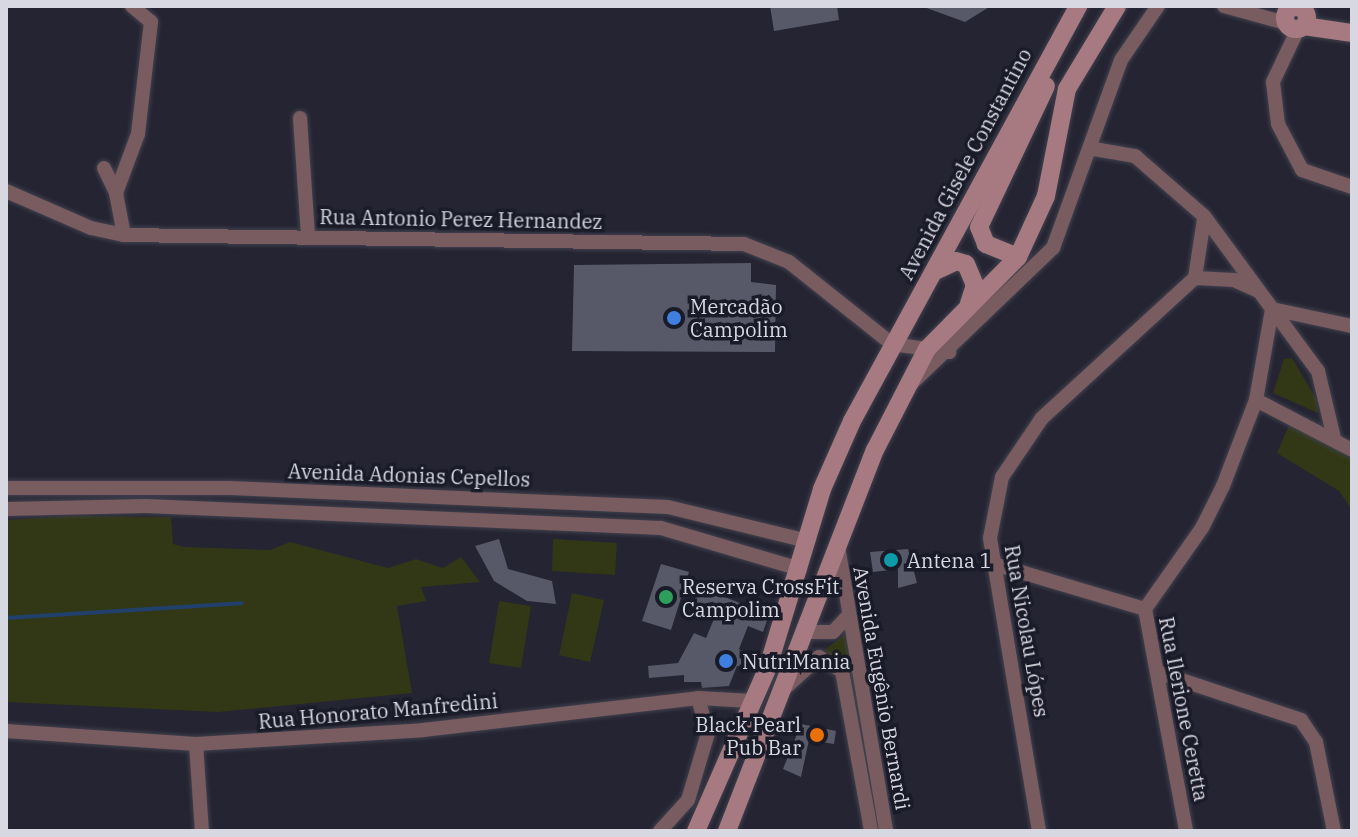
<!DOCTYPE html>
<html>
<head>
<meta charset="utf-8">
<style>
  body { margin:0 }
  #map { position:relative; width:1358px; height:837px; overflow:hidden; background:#242432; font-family:"IBM Plex Serif",serif }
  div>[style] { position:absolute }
  .green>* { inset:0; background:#323816 }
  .stream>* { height:4px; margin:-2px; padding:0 2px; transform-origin:2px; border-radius:2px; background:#21406b }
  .building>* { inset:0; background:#575868 }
  .roads { filter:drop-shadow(0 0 2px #41414e) drop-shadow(0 0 2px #41414e) }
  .minor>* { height:14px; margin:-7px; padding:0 7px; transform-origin:7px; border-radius:7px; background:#785c60 }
  .secondary>* { height:18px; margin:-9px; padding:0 9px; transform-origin:9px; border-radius:9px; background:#a77a81 }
  .secondary>.ring { margin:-9px; padding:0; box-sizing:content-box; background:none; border:18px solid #a77a81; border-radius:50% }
  .dots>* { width:22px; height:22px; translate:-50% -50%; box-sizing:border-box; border:4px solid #1a1b28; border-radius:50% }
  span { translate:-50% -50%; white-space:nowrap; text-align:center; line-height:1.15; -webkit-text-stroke:7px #1a1b28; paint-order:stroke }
  .street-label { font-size:20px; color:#d7d8e1 }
  .poi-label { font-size:20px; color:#d7d8e1 }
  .left { translate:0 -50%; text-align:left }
  .right { translate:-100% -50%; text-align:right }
  .frame { position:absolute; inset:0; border:8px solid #d7d8e1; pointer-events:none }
</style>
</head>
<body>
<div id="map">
  <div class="green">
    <i style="clip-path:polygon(1292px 358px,1317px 400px,1318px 413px,1273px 393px,1284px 359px)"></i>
    <i style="clip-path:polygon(1290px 423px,1352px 459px,1352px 510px,1339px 491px,1277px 453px)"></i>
    <i style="clip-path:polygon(72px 516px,171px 517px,173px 544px,185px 547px,270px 550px,290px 542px,388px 568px,416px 559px,443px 568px,461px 557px,480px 582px,421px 587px,426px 601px,397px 606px,412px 693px,218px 712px,6px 702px,6px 520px)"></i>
    <i style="clip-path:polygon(553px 539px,617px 543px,615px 575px,552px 571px)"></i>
    <i style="clip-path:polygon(572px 593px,604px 600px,590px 662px,559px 655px)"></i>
    <i style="clip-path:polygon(499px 601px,531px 606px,521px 668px,489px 663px)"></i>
    <i style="clip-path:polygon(847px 633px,866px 749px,861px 748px,847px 671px,824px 650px)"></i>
  </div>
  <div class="stream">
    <i style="left:6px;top:618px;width:236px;rotate:-3.6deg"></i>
  </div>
  <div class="building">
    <i style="clip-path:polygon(770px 6px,837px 6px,839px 20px,774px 31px)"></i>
    <i style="clip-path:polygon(921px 6px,991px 6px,965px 22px)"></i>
    <i style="clip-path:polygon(751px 263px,751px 282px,776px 285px,775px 352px,572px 351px,574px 265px)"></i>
    <i style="clip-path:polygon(499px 539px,508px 569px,552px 581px,556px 604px,527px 601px,494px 581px,475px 546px)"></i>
    <i style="clip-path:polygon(908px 549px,917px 583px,898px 588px,898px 569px,873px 572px,870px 552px)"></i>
    <i style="clip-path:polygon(661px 564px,689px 572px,671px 630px,642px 621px)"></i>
    <i style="clip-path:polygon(703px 588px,769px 615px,763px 632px,748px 626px,739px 649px,755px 658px,752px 668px,737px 666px,729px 686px,702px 688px,701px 682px,684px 682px,684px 675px,649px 678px,648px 666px,678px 663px,694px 633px,706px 638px,716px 614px,691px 604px)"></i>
    <i style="clip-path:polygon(801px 724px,836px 731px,834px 744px,809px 740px,801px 777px,783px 769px)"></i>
  </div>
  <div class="roads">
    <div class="minor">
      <i style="left:1224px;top:6px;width:64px;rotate:15.3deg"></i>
      <i style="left:1298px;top:29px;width:59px;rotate:115.3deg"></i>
      <i style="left:1273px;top:82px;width:42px;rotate:83.2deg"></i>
      <i style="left:1278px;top:124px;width:52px;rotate:62.4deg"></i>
      <i style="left:1302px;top:170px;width:53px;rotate:18.8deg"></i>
      <i style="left:300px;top:118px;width:118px;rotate:86.1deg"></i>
      <i style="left:1094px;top:149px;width:42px;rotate:9.7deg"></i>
      <i style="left:1135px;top:156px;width:91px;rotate:41deg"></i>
      <i style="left:1204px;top:216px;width:192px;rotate:53.7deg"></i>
      <i style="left:1318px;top:371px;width:69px;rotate:76.6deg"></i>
      <i style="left:104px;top:168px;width:28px;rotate:64deg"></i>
      <i style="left:6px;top:191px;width:93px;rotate:23.5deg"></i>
      <i style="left:91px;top:228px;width:34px;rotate:12deg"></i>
      <i style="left:124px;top:235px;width:620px;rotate:0.83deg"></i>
      <i style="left:744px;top:244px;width:48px;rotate:21.8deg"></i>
      <i style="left:789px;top:262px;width:132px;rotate:38.5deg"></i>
      <i style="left:892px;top:344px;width:58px;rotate:8deg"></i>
      <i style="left:1204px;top:219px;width:60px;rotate:98.7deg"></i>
      <i style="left:1195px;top:278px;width:39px;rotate:3deg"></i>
      <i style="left:1234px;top:280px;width:24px;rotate:24deg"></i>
      <i style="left:124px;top:235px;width:43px;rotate:-100.8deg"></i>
      <i style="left:116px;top:193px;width:63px;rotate:-69.6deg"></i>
      <i style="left:138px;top:134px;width:113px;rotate:-83.4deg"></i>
      <i style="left:151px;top:22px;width:25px;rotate:-140deg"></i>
      <i style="left:1272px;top:309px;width:82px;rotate:12deg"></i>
      <i style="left:911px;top:384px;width:197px;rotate:-43.8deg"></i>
      <i style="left:1053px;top:248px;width:200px;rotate:-70.1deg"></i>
      <i style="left:1121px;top:60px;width:65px;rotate:-55.6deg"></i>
      <i style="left:1256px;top:400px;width:108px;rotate:27.5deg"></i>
      <i style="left:6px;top:488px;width:224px"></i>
      <i style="left:230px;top:488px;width:438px;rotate:2.5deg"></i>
      <i style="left:668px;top:507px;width:143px;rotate:13.7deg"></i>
      <i style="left:6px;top:509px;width:140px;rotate:-1.2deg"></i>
      <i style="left:146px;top:506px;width:515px;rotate:2.45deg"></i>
      <i style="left:661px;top:528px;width:145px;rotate:16.4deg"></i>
      <i style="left:839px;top:552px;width:283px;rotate:80.4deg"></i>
      <i style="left:994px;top:564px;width:158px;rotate:16.6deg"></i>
      <i style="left:1145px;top:609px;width:226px;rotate:79.5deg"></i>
      <i style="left:1145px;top:609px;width:99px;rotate:-54.9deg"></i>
      <i style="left:1202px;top:528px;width:47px;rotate:-63.4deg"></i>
      <i style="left:1223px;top:486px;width:92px;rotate:-69deg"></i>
      <i style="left:1256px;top:400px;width:92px;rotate:-80deg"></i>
      <i style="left:805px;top:632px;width:28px"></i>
      <i style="left:833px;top:632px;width:23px;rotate:-47deg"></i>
      <i style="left:1157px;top:672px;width:152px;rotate:18.4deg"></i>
      <i style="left:1301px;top:720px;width:27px;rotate:56deg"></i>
      <i style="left:1316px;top:742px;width:91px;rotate:78.6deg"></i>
      <i style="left:785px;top:688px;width:46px;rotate:-42.4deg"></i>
      <i style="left:819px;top:657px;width:27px;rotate:31deg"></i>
      <i style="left:842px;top:671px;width:163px;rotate:79.7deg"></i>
      <i style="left:6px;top:731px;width:190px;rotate:3.9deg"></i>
      <i style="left:196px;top:744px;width:227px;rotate:-3.5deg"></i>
      <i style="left:423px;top:730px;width:277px;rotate:-6.6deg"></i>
      <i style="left:698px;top:698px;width:54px;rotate:3.2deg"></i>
      <i style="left:196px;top:744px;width:87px;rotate:86.1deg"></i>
      <i style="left:660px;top:831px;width:42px;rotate:-47.9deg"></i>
      <i style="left:688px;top:800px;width:70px;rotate:-73.4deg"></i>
      <i style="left:708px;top:733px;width:36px;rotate:-106deg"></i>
      <i style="left:1039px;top:831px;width:297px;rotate:-99.5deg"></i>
      <i style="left:990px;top:538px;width:62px;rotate:-78.9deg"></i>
      <i style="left:1002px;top:477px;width:71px;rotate:-55.9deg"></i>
      <i style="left:1042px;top:418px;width:207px;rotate:-42.5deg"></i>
    </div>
    <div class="secondary">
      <i class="ring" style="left:1285px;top:7px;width:4px;height:4px"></i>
      <i style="left:1304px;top:26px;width:49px;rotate:8.3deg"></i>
      <i style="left:1018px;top:257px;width:35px;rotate:-158deg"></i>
      <i style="left:986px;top:244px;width:18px;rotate:-112deg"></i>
      <i style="left:979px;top:227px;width:156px;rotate:-64.6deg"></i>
      <i style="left:935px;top:271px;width:23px;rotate:-25deg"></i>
      <i style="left:956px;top:261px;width:10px;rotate:17deg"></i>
      <i style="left:966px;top:264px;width:23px;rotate:67deg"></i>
      <i style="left:975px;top:285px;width:20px;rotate:108deg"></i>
      <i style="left:696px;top:831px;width:179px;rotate:-66.3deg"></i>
      <i style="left:768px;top:667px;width:186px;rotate:-73.1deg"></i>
      <i style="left:822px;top:489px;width:74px;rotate:-66.2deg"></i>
      <i style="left:852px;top:421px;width:473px;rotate:-61.4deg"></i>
      <i style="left:727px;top:831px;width:409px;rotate:-68.8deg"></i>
      <i style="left:875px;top:450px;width:114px;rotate:-62.8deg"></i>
      <i style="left:927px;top:349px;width:129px;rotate:-45.3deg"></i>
      <i style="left:1018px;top:257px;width:67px;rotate:-65.3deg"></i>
      <i style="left:1046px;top:196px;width:109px;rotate:-78.9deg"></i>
      <i style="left:1067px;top:89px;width:97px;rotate:-58.9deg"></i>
    </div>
  </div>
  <div class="dots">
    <i style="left:674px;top:318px;background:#3f7fe0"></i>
    <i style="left:891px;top:560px;background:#0f9aa8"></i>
    <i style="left:666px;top:597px;background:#2e9e5b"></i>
    <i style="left:726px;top:661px;background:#3f7fe0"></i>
    <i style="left:817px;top:735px;background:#e8710a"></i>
  </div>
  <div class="street-label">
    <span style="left:965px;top:164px;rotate:-62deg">Avenida Gisele Constantino</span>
    <span style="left:461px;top:219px;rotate:1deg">Rua Antonio Perez Hernandez</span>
    <span style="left:409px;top:475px;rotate:2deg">Avenida Adonias Cepellos</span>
    <span style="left:1027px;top:631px;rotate:80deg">Rua Nicolau Lópes</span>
    <span style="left:882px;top:688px;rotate:80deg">Avenida Eugênio Bernardi</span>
    <span style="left:1184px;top:709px;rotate:79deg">Rua Ilerione Ceretta</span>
    <span style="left:378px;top:711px;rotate:-5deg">Rua Honorato Manfredini</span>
  </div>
  <div class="poi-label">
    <span class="left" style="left:690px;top:318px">Mercadão<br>Campolim</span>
    <span class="left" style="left:907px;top:560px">Antena 1</span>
    <span class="left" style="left:682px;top:598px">Reserva CrossFit<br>Campolim</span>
    <span class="left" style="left:742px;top:661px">NutriMania</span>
    <span class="right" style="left:801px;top:736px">Black Pearl<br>Pub Bar</span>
  </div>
  <div class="frame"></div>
</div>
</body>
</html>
